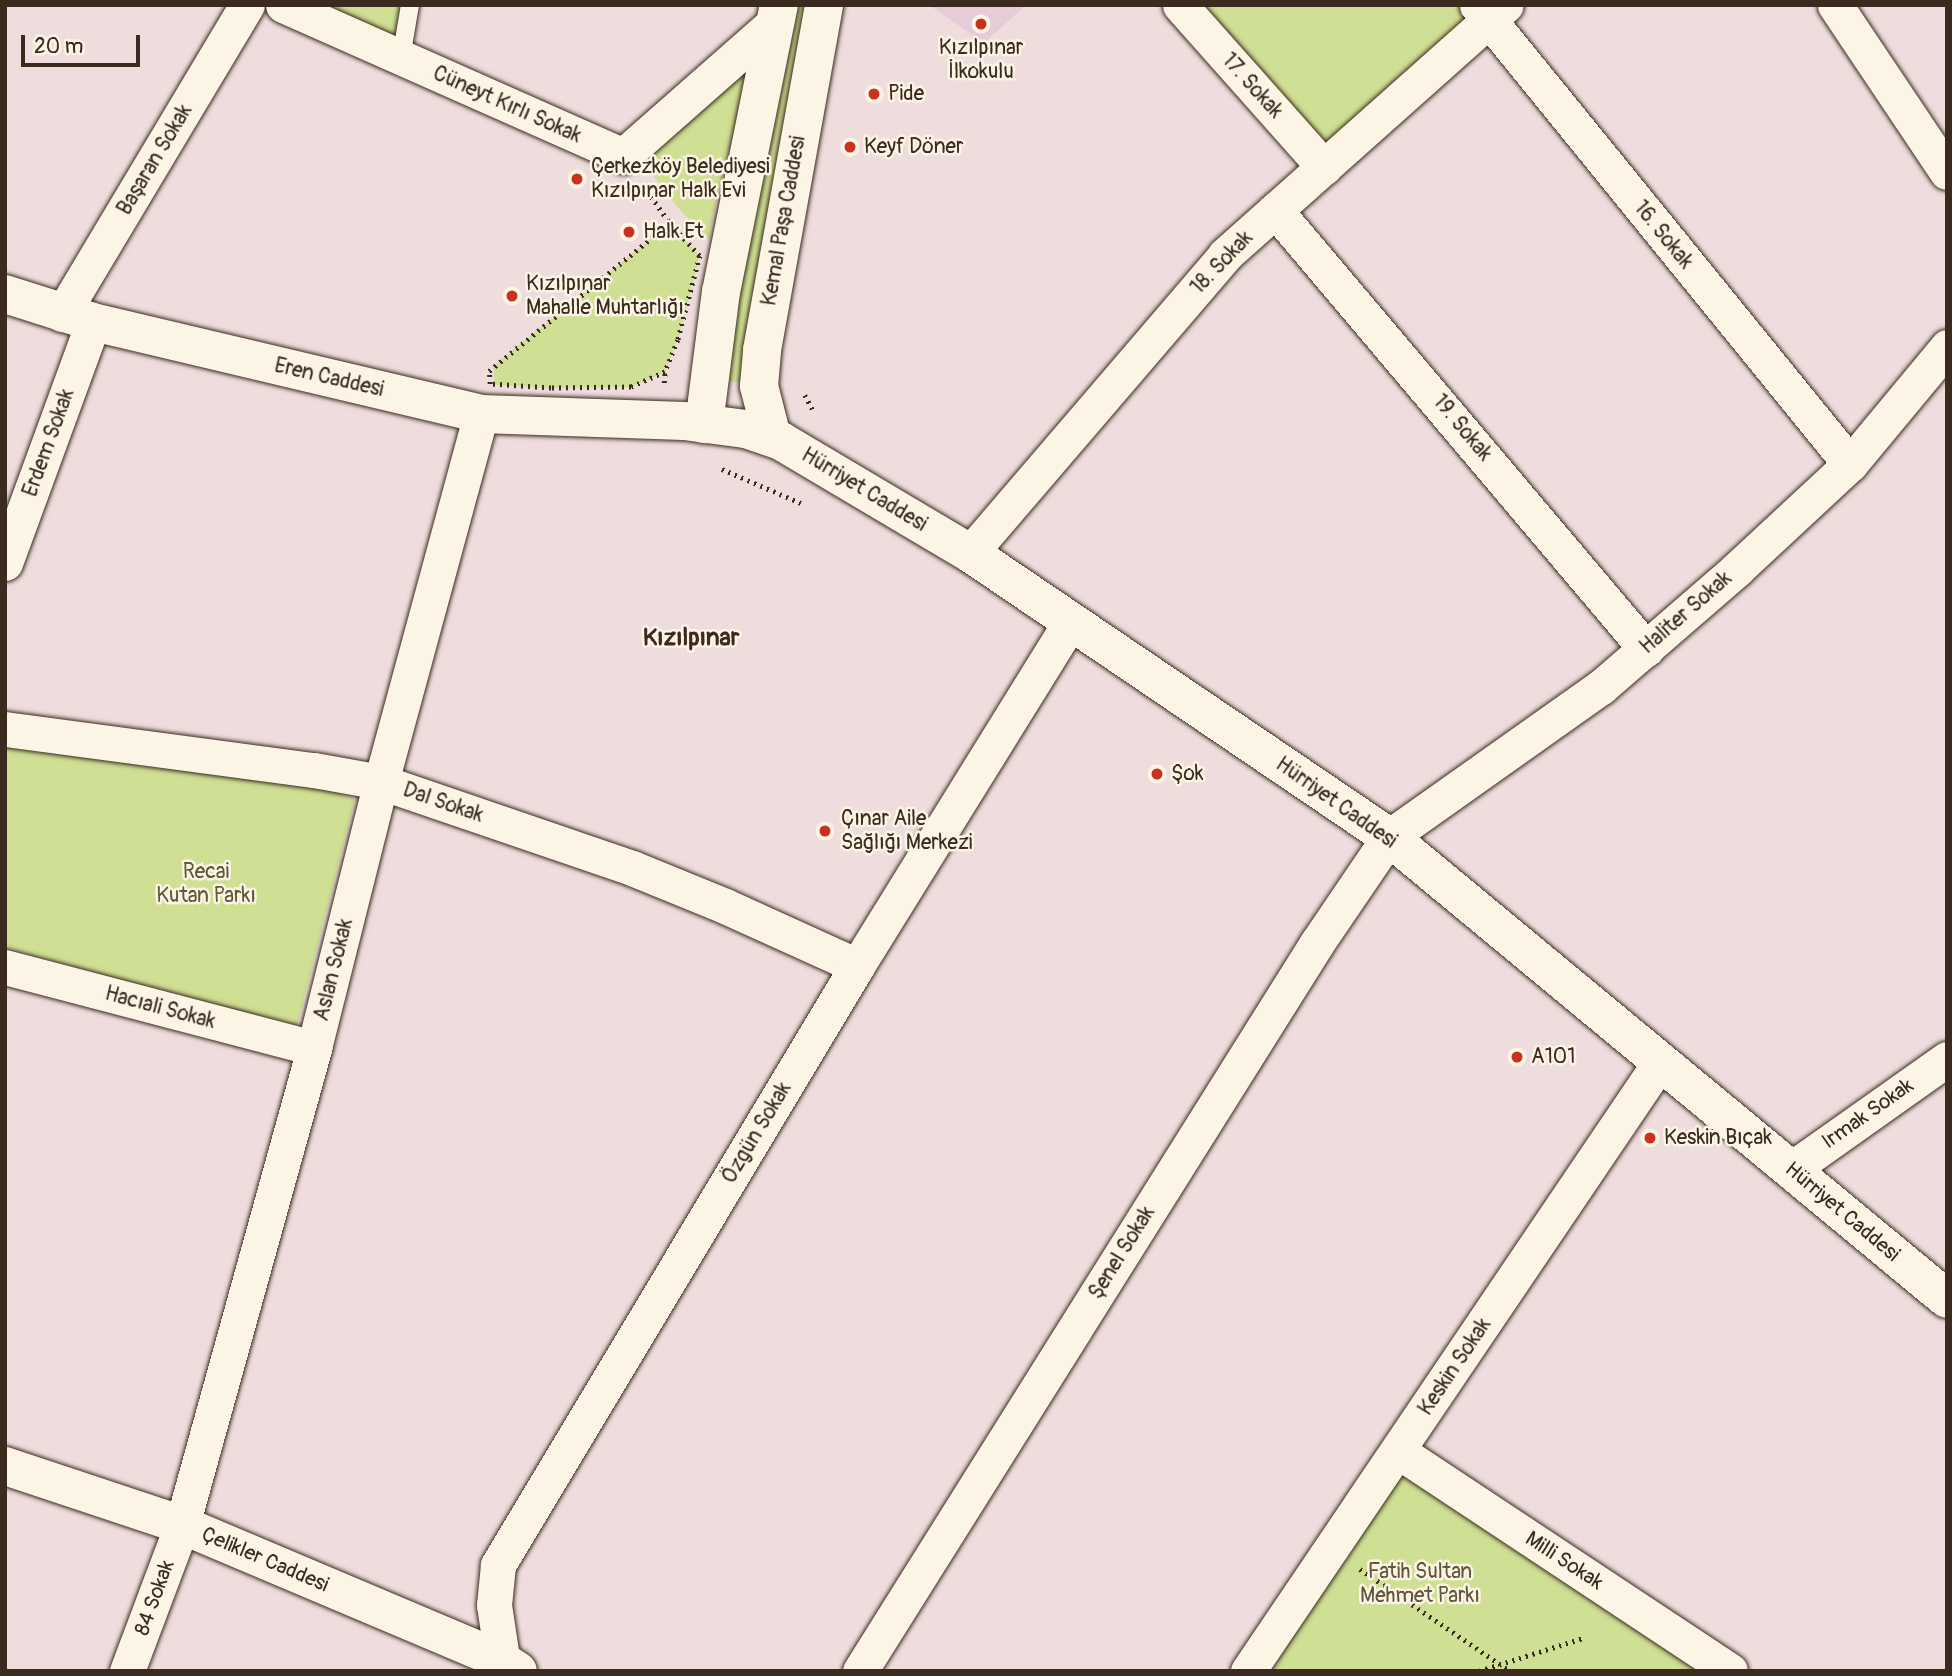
<!DOCTYPE html>
<html>
<head>
<meta charset="utf-8">
<style>
  body { margin:0 }
  #map { position:relative; width:1952px; height:1676px; overflow:hidden; background:#efddde; font-family:Pangolin,sans-serif }
  div>[style] { position:absolute }
  .built>* { inset:0; background:#e6ccd9 }
  .green>* { inset:0; background:#cfdf93 }
  .path>* { height:4.5px; margin-top:-2.25px; transform-origin:0; background:repeating-linear-gradient(90deg,#3b2a1e 0 2px,transparent 0 7px) }
  .roads { filter:drop-shadow(0 0 2px #3b2a1e) drop-shadow(0 0 2px #3b2a1e) }
  .service>* { height:18px; margin:-9px; padding:0 9px; transform-origin:9px; border-radius:9px; background:#fcf5e5 }
  .minor>* { height:35px; margin:-17.5px; padding:0 17.5px; transform-origin:17.5px; border-radius:17.5px; background:#fcf5e5 }
  .tertiary>* { height:38px; margin:-19px; padding:0 19px; transform-origin:19px; border-radius:19px; background:#fcf5e5 }
  .secondary>* { height:38px; margin:-19px; padding:0 19px; transform-origin:19px; border-radius:19px; background:#fcf5e5 }
  .dots>* { width:19px; height:19px; translate:-50% -50%; box-sizing:border-box; border:4px solid #fcf5e5; border-radius:50% }
  span { translate:-50% -50%; white-space:nowrap; text-align:center; line-height:1.15; -webkit-text-stroke:5px #fcf5e5; paint-order:stroke }
  .poi-label { font-size:21px; color:#3b2a1e }
  .left { translate:0 -50%; text-align:left }
  .street-label { font-size:21px; color:#3b2a1e }
  .park-label { font-size:21px; color:#60573b }
  .quarter-label { font-size:24px; color:#3b2a1e; font-weight:700 }
  .frame { position:absolute; inset:0; border:7px solid #3b2a1e; pointer-events:none }
  .scale { position:absolute; left:21px; top:35px; width:119px; height:32px; box-sizing:border-box; border:4px solid #3b2a1e; border-top:0; padding-left:9px; font-size:21px; line-height:24px; white-space:nowrap; color:#3b2a1e; -webkit-text-stroke:5px #fcf5e5; paint-order:stroke }
</style>
</head>
<body>
<div id="map">
  <div class="built">
    <i style="clip-path:polygon(929px 5px,1026px 5px,984px 43px)"></i>
  </div>
  <div class="green">
    <i style="clip-path:polygon(283px 5px,411px 5px,401px 58px)"></i>
    <i style="clip-path:polygon(779px 5px,824px 5px,759px 386px,710px 378px)"></i>
    <i style="clip-path:polygon(1180px 5px,1477px 5px,1324px 167px)"></i>
    <i style="clip-path:polygon(759px 36px,716px 201px,709px 240px,680px 210px,633px 150px)"></i>
    <i style="clip-path:polygon(670px 223px,700px 256px,679px 336px,665px 372px,631px 387px,551px 388px,495px 385px,493px 366px)"></i>
    <i style="clip-path:polygon(5px 740px,307px 780px,355px 800px,296px 1030px,5px 947px)"></i>
    <i style="clip-path:polygon(1396px 1464px,1706px 1671px,1276px 1671px,1260px 1661px)"></i>
  </div>
  <div class="path">
    <i style="left:643px;top:185px;width:47px;rotate:54.6deg"></i>
    <i style="left:670px;top:223px;width:45px;rotate:47.7deg"></i>
    <i style="left:700px;top:256px;width:87px;rotate:104.7deg"></i>
    <i style="left:678px;top:340px;width:35px;rotate:112deg"></i>
    <i style="left:665px;top:372px;width:37px;rotate:156deg"></i>
    <i style="left:631px;top:387px;width:80px;rotate:179.3deg"></i>
    <i style="left:551px;top:388px;width:61px;rotate:-176.2deg"></i>
    <i style="left:490px;top:384px;width:13px;rotate:-94deg"></i>
    <i style="left:489px;top:371px;width:234px;rotate:-39.3deg"></i>
    <i style="left:664px;top:383px;width:11px;rotate:-85deg"></i>
    <i style="left:805px;top:395px;width:19px;rotate:62deg"></i>
    <i style="left:722px;top:469px;width:86px;rotate:23.3deg"></i>
    <i style="left:1360px;top:1569px;width:181px;rotate:34.2deg"></i>
    <i style="left:1479px;top:1671px;width:109px;rotate:-17.6deg"></i>
  </div>
  <div class="roads">
    <div class="service">
      <i style="left:401px;top:58px;width:54px;rotate:-80.4deg"></i>
    </div>
    <div class="minor">
      <i style="left:283px;top:5px;width:372px;rotate:23.9deg"></i>
      <i style="left:623px;top:156px;width:203px;rotate:-41.4deg"></i>
      <i style="left:1180px;top:5px;width:217px;rotate:48.4deg"></i>
      <i style="left:1477px;top:5px;width:591px;rotate:50.9deg"></i>
      <i style="left:1835px;top:5px;width:201px;rotate:56.2deg"></i>
      <i style="left:1275px;top:210px;width:575px;rotate:49.8deg"></i>
      <i style="left:62px;top:314px;width:360px;rotate:-59.1deg"></i>
      <i style="left:970px;top:553px;width:392px;rotate:-49.4deg"></i>
      <i style="left:1225px;top:255px;width:376px;rotate:-41.7deg"></i>
      <i style="left:5px;top:563px;width:257px;rotate:-69.9deg"></i>
      <i style="left:5px;top:729px;width:312px;rotate:7.6deg"></i>
      <i style="left:314px;top:770px;width:68px;rotate:10.2deg"></i>
      <i style="left:381px;top:782px;width:265px;rotate:18.9deg"></i>
      <i style="left:632px;top:868px;width:100px;rotate:22.2deg"></i>
      <i style="left:725px;top:906px;width:145px;rotate:24.4deg"></i>
      <i style="left:5px;top:967px;width:319px;rotate:14.7deg"></i>
      <i style="left:1790px;top:1170px;width:192px;rotate:-35.3deg"></i>
      <i style="left:1398px;top:1451px;width:398px;rotate:33.5deg"></i>
      <i style="left:127px;top:1671px;width:156px;rotate:-69.4deg"></i>
      <i style="left:182px;top:1525px;width:495px;rotate:-74.5deg"></i>
      <i style="left:314px;top:1048px;width:274px;rotate:-75.9deg"></i>
      <i style="left:381px;top:782px;width:381px;rotate:-74.8deg"></i>
      <i style="left:504px;top:1671px;width:67px;rotate:-98.6deg"></i>
      <i style="left:494px;top:1605px;width:40px;rotate:-84.3deg"></i>
      <i style="left:498px;top:1565px;width:698px;rotate:-59.06deg"></i>
      <i style="left:857px;top:966px;width:405px;rotate:-58.2deg"></i>
      <i style="left:860px;top:1671px;width:860px;rotate:-57.88deg"></i>
      <i style="left:1317px;top:943px;width:128px;rotate:-55.8deg"></i>
      <i style="left:1389px;top:837px;width:260px;rotate:-35.3deg"></i>
      <i style="left:1601px;top:687px;width:180px;rotate:-40.9deg"></i>
      <i style="left:1737px;top:569px;width:154px;rotate:-42.9deg"></i>
      <i style="left:1850px;top:464px;width:152px;rotate:-50.3deg"></i>
      <i style="left:1248px;top:1671px;width:735px;rotate:-55.92deg"></i>
    </div>
    <div class="tertiary">
      <i style="left:5px;top:1466px;width:187px;rotate:18.4deg"></i>
      <i style="left:182px;top:1525px;width:346px;rotate:22.9deg"></i>
      <i style="left:501px;top:1660px;width:20px;rotate:33deg"></i>
    </div>
    <div class="secondary">
      <i style="left:5px;top:294px;width:92px;rotate:17.7deg"></i>
      <i style="left:93px;top:322px;width:399px;rotate:13.3deg"></i>
      <i style="left:481px;top:414px;width:203px;rotate:2deg"></i>
      <i style="left:684px;top:421px;width:63px;rotate:7.4deg"></i>
      <i style="left:746px;top:429px;width:37px;rotate:19deg"></i>
      <i style="left:781px;top:441px;width:220px;rotate:30.7deg"></i>
      <i style="left:970px;top:553px;width:506px;rotate:34.13deg"></i>
      <i style="left:1389px;top:837px;width:724px;rotate:39.62deg"></i>
      <i style="left:704px;top:424px;width:133px;rotate:-82.7deg"></i>
      <i style="left:721px;top:292px;width:293px;rotate:-78.6deg"></i>
      <i style="left:772px;top:437px;width:53px;rotate:-104.3deg"></i>
      <i style="left:759px;top:386px;width:36px;rotate:-85deg"></i>
      <i style="left:762px;top:350px;width:351px;rotate:-79.8deg"></i>
    </div>
  </div>
  <div class="dots">
    <i style="left:981px;top:24px;background:#c8321e"></i>
    <i style="left:874px;top:94px;background:#c8321e"></i>
    <i style="left:850px;top:147px;background:#c8321e"></i>
    <i style="left:577px;top:179px;background:#c8321e"></i>
    <i style="left:629px;top:232px;background:#c8321e"></i>
    <i style="left:512px;top:296px;background:#c8321e"></i>
    <i style="left:1157px;top:774px;background:#c8321e"></i>
    <i style="left:825px;top:831px;background:#c8321e"></i>
    <i style="left:1517px;top:1057px;background:#c8321e"></i>
    <i style="left:1650px;top:1138px;background:#c8321e"></i>
  </div>
  <div class="poi-label">
    <span style="left:981px;top:60px">Kızılpınar<br>İlkokulu</span>
    <span class="left" style="left:888px;top:94px">Pide</span>
    <span class="left" style="left:864px;top:147px">Keyf Döner</span>
    <span class="left" style="left:591px;top:179px">Çerkezköy Belediyesi<br>Kızılpınar Halk Evi</span>
    <span class="left" style="left:643px;top:232px">Halk Et</span>
    <span class="left" style="left:526px;top:296px">Kızılpınar<br>Mahalle Muhtarlığı</span>
    <span class="left" style="left:1171px;top:774px">Şok</span>
    <span class="left" style="left:841px;top:831px">Çınar Aile<br>Sağlığı Merkezi</span>
    <span class="left" style="left:1531px;top:1057px">A101</span>
    <span class="left" style="left:1664px;top:1138px">Keskin Bıçak</span>
  </div>
  <div class="street-label">
    <span style="left:1252px;top:86px;rotate:48deg">17. Sokak</span>
    <span style="left:507px;top:105px;rotate:24deg">Cüneyt Kırlı Sokak</span>
    <span style="left:155px;top:160px;rotate:-59deg">Başaran Sokak</span>
    <span style="left:784px;top:221px;rotate:-80deg">Kemal Paşa Caddesi</span>
    <span style="left:1663px;top:235px;rotate:51deg">16. Sokak</span>
    <span style="left:1222px;top:263px;rotate:-46deg">18. Sokak</span>
    <span style="left:329px;top:378px;rotate:13deg">Eren Caddesi</span>
    <span style="left:1462px;top:428px;rotate:50deg">19. Sokak</span>
    <span style="left:49px;top:443px;rotate:-70deg">Erdem Sokak</span>
    <span style="left:864px;top:490px;rotate:31deg">Hürriyet Caddesi</span>
    <span style="left:1686px;top:613px;rotate:-41deg">Haliter Sokak</span>
    <span style="left:443px;top:803px;rotate:19deg">Dal Sokak</span>
    <span style="left:1336px;top:803px;rotate:35deg">Hürriyet Caddesi</span>
    <span style="left:334px;top:970px;rotate:-76deg">Aslan Sokak</span>
    <span style="left:160px;top:1008px;rotate:15deg">Hacıali Sokak</span>
    <span style="left:1868px;top:1114px;rotate:-35deg">Irmak Sokak</span>
    <span style="left:757px;top:1133px;rotate:-59deg">Özgün Sokak</span>
    <span style="left:1842px;top:1212px;rotate:40deg">Hürriyet Caddesi</span>
    <span style="left:1122px;top:1253px;rotate:-58deg">Şenel Sokak</span>
    <span style="left:1455px;top:1367px;rotate:-56deg">Keskin Sokak</span>
    <span style="left:265px;top:1560px;rotate:23deg">Çelikler Caddesi</span>
    <span style="left:1564px;top:1561px;rotate:33deg">Milli Sokak</span>
    <span style="left:155px;top:1598px;rotate:-70deg">84 Sokak</span>
  </div>
  <div class="park-label">
    <span style="left:206px;top:884px">Recai<br>Kutan Parkı</span>
    <span style="left:1420px;top:1584px">Fatih Sultan<br>Mehmet Parkı</span>
  </div>
  <div class="quarter-label">
    <span style="left:691px;top:638px">Kızılpınar</span>
  </div>
  <div class="frame"></div>
  <div class="scale">20 m</div>
</div>
</body>
</html>
